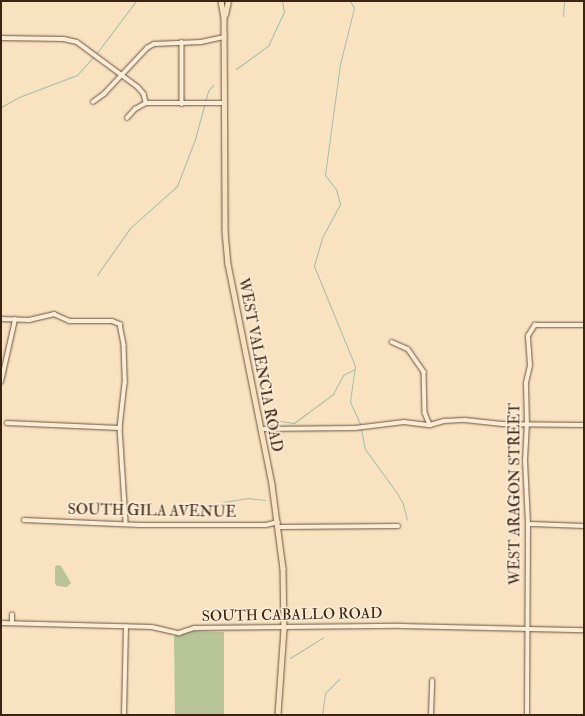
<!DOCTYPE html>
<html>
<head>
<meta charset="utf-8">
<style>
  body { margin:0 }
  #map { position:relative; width:585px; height:716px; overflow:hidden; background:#f9e2c0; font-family:"IM FELL Double Pica",serif }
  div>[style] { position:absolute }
  .green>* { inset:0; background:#b6c498 }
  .stream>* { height:1px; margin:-0.5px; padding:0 0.5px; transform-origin:0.5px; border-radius:0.5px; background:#9fbfac }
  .roads { filter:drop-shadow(0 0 1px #6b523e) drop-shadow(0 0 1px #6b523e) }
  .minor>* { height:3.5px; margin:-1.75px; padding:0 1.75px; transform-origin:1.75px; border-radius:1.75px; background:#fbecd6 }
  .major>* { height:4.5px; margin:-2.25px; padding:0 2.25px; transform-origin:2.25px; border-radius:2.25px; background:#f9e2c0 }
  span { translate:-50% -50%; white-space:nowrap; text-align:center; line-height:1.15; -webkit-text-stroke:3.5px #fbecd6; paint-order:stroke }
  .street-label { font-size:15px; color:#3c2212 }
  .frame { position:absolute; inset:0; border:2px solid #3c2212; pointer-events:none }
</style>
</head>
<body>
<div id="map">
  <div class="green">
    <i style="clip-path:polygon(57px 565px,61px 566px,71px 583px,67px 587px,57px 586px,55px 583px,55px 567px)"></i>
    <i style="clip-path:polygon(193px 631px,224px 632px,224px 715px,175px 715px,174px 636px)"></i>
  </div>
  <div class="stream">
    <i style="left:350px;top:1px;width:8px;rotate:60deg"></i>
    <i style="left:354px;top:8px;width:58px;rotate:104deg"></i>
    <i style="left:340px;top:64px;width:112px;rotate:97.7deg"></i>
    <i style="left:325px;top:175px;width:18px;rotate:52deg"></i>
    <i style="left:336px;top:189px;width:16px;rotate:75deg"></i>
    <i style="left:340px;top:204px;width:38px;rotate:118deg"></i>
    <i style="left:322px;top:238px;width:29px;rotate:106deg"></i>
    <i style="left:314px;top:266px;width:108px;rotate:67.7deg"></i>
    <i style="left:355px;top:366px;width:36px;rotate:98deg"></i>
    <i style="left:350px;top:402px;width:26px;rotate:65deg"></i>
    <i style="left:563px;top:16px;width:15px;rotate:-86deg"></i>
    <i style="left:96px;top:54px;width:66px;rotate:-53deg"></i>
    <i style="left:236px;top:69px;width:39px;rotate:-36deg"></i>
    <i style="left:268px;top:46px;width:38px;rotate:-65deg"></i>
    <i style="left:284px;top:12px;width:11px;rotate:-100deg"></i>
    <i style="left:1px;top:107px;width:21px;rotate:-29deg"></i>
    <i style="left:19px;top:97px;width:62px;rotate:-20.8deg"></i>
    <i style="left:77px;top:75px;width:24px;rotate:-48deg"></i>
    <i style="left:97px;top:275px;width:57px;rotate:-54.9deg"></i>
    <i style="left:130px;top:228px;width:63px;rotate:-41.8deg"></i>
    <i style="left:177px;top:186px;width:50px;rotate:-69deg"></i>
    <i style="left:195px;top:139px;width:50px;rotate:-74.8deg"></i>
    <i style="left:208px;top:91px;width:8px;rotate:-50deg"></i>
    <i style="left:268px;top:419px;width:26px;rotate:9deg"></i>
    <i style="left:294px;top:423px;width:49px;rotate:-36.6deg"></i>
    <i style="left:333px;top:394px;width:21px;rotate:-62deg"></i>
    <i style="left:343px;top:375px;width:13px;rotate:-27deg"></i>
    <i style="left:361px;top:429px;width:20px;rotate:79deg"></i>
    <i style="left:365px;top:449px;width:54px;rotate:54deg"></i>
    <i style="left:397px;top:493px;width:13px;rotate:61deg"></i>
    <i style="left:403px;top:504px;width:16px;rotate:76deg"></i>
    <i style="left:223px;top:502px;width:24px;rotate:-9deg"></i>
    <i style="left:247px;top:498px;width:18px;rotate:6deg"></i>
    <i style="left:290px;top:658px;width:39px;rotate:-32deg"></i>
    <i style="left:322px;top:715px;width:22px;rotate:-82deg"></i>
    <i style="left:325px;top:693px;width:20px;rotate:-45deg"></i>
  </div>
  <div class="roads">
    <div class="minor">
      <i style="left:1px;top:38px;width:63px;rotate:0.9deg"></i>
      <i style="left:64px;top:39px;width:13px;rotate:13deg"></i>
      <i style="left:77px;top:42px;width:76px;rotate:36.4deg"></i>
      <i style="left:138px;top:87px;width:9px;rotate:49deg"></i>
      <i style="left:144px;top:94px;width:9px;rotate:77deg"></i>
      <i style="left:182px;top:42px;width:62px;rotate:90deg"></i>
      <i style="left:93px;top:102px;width:14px;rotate:-36deg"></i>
      <i style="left:104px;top:94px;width:63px;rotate:-46.9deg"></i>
      <i style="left:147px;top:48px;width:8px;rotate:-30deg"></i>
      <i style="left:154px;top:44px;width:47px;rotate:-2.4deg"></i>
      <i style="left:201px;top:42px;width:24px;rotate:-12deg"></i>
      <i style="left:127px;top:118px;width:12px;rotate:-48deg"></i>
      <i style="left:135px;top:109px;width:13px;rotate:-29deg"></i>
      <i style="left:146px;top:103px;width:78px"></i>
      <i style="left:1px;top:319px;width:28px;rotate:2deg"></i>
      <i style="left:29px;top:320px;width:26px;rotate:-13deg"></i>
      <i style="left:54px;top:314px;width:17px;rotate:24deg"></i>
      <i style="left:70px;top:321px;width:42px"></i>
      <i style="left:112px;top:321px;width:9px;rotate:21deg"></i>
      <i style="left:120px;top:324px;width:21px;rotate:79deg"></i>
      <i style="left:124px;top:345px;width:38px;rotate:88deg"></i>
      <i style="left:125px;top:383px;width:45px;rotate:96.3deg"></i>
      <i style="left:120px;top:428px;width:94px;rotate:86.3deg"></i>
      <i style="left:392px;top:342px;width:17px;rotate:24deg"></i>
      <i style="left:408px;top:349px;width:28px;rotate:55deg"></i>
      <i style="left:424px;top:372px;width:41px;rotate:88.6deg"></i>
      <i style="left:425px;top:413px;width:13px;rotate:67deg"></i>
      <i style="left:1px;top:382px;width:64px;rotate:-77.3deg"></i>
      <i style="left:7px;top:423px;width:113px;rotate:2.5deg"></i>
      <i style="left:261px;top:429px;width:94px;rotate:-0.6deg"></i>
      <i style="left:355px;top:428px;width:49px;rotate:-7deg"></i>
      <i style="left:404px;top:422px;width:26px;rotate:7deg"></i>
      <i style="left:430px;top:425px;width:15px;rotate:-16deg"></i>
      <i style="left:444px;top:421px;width:21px;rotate:-3deg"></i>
      <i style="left:465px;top:420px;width:37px;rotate:6deg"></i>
      <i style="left:502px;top:424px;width:82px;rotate:0.7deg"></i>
      <i style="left:24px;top:520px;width:116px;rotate:2.5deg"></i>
      <i style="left:140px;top:525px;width:126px"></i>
      <i style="left:266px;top:525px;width:12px;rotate:-14deg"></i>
      <i style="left:528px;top:524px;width:56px;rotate:2deg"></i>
      <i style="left:279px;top:527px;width:119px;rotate:-0.5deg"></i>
      <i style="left:1px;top:623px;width:151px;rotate:1.5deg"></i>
      <i style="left:152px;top:627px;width:28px;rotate:13deg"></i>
      <i style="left:179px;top:633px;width:16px;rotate:-18deg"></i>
      <i style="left:194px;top:628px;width:207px;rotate:-0.6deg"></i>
      <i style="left:401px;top:626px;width:183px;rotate:1.3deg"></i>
      <i style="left:12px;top:623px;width:8px;rotate:-90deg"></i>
      <i style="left:124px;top:715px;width:88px;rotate:-88.7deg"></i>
      <i style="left:431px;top:715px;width:34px;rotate:-88deg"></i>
      <i style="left:527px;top:715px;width:191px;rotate:-89.7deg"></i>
      <i style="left:528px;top:524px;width:63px;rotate:-92.7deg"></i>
      <i style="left:525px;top:461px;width:36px;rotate:-87deg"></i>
      <i style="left:527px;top:425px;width:42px;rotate:-91.4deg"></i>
      <i style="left:526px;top:383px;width:17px;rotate:-77deg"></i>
      <i style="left:530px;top:366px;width:30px;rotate:-94deg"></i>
      <i style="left:528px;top:336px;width:13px;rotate:-58deg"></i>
      <i style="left:535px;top:325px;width:49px"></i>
    </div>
    <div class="major">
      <i style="left:221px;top:1px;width:17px;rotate:80deg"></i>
      <i style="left:224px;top:18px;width:213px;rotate:89.7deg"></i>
      <i style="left:225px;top:231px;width:33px;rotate:85deg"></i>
      <i style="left:228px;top:264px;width:225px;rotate:78.7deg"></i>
      <i style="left:272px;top:485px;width:84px;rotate:82.5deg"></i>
      <i style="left:283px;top:568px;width:61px;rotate:89.1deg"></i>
      <i style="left:284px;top:629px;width:86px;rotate:94deg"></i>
      <i style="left:225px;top:15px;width:14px;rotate:-78deg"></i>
    </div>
  </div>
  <div class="street-label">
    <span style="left:260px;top:365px;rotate:79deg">WEST VALENCIA ROAD</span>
    <span style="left:515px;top:494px;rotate:-90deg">WEST ARAGON STREET</span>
    <span style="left:152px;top:511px;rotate:1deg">SOUTH GILA AVENUE</span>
    <span style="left:292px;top:615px;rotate:-1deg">SOUTH CABALLO ROAD</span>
  </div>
  <div class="frame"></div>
</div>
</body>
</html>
